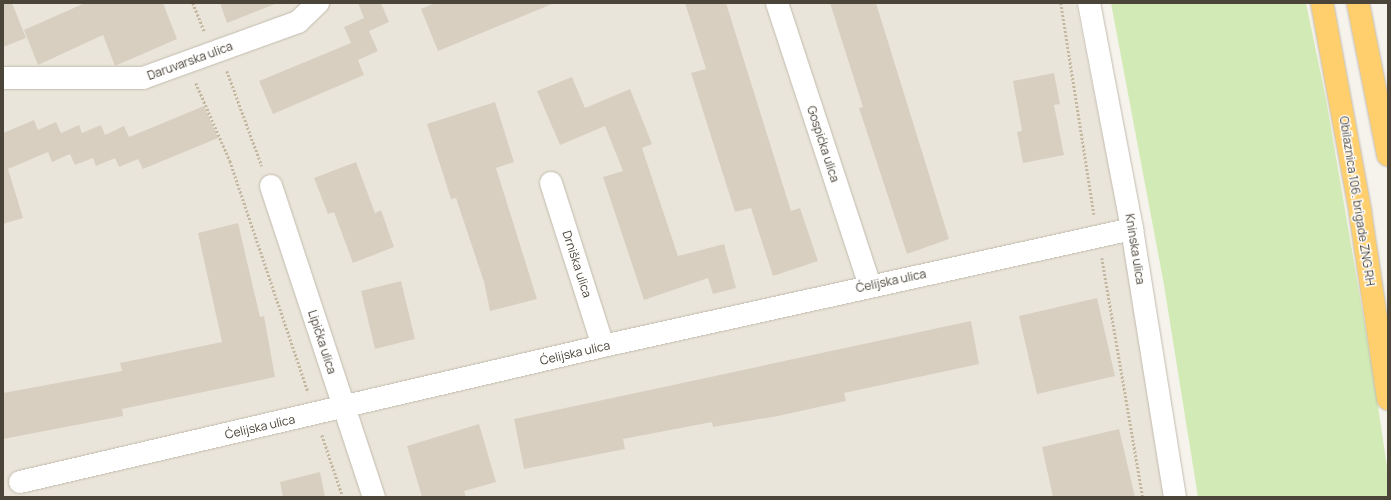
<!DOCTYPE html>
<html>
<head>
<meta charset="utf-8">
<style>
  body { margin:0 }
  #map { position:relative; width:1391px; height:500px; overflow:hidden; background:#f6f3ec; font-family:Manrope,sans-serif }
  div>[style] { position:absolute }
  .residential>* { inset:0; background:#eae5da }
  .green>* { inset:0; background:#d2eab5 }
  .building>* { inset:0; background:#d8cfc1 }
  .path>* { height:2.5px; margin-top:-1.25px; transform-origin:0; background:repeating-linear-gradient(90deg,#c4b79f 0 2px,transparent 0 4px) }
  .roads { filter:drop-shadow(0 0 1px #c2bbae) drop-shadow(0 0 1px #c2bbae) }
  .street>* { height:22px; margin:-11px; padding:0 11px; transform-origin:11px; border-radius:11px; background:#fff }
  .highway>* { height:22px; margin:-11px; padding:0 11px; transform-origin:11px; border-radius:11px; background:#ffcf6e }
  span { translate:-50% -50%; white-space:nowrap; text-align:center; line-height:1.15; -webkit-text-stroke:3px #fff; paint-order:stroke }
  .street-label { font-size:12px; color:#4b4439 }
  .frame { position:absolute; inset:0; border:4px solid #4b4439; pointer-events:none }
</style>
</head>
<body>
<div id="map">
  <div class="residential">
    <i style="clip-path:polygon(3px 3px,1076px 3px,1118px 213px,1166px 497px,3px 497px)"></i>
  </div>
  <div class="green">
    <i style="clip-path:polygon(1111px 3px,1306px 3px,1326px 99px,1374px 379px,1388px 474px,1388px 497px,1198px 497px,1164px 285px)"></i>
  </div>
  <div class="building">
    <i style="clip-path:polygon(3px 3px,12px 3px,26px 38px,3px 47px)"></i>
    <i style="clip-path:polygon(85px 3px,163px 3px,177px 39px,115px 66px,103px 35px,38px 65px,24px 30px)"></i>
    <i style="clip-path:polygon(220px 3px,275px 3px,275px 4px,227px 23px)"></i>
    <i style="clip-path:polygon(358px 3px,381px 3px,389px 22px,369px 31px,378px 51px,358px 60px,364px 75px,273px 114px,259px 81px,351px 43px,344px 27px,364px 18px)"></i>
    <i style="clip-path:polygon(435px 3px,552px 3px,552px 4px,438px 51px,421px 9px)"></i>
    <i style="clip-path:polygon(685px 3px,726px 3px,791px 211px,800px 208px,818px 261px,773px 276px,751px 208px,735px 212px,691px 73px,706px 69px)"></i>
    <i style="clip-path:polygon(830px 3px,876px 3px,949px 239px,907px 254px,859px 108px,863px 107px)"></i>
    <i style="clip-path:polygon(1054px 73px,1060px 104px,1054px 105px,1064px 155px,1023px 163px,1017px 132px,1022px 131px,1013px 81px)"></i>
    <i style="clip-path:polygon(572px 77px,585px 108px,630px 89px,652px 144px,642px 148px,678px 256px,724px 244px,736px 288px,713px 294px,708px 278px,644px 300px,603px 177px,623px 171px,605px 126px,560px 145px,537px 91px)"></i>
    <i style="clip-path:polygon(495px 102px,514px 162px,496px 168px,537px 299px,490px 311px,484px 282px,456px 198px,451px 199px,427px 124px)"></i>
    <i style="clip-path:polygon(204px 106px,218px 138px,143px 169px,138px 159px,119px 167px,115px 158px,96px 166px,93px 158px,75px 165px,70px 154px,52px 162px,48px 152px,8px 169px,23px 218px,3px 224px,3px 133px,34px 120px,38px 130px,56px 122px,61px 133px,79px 125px,82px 133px,101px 125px,105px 135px,124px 126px,129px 137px)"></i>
    <i style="clip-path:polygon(356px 162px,375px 213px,381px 210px,394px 247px,353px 263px,334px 212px,328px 214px,314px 178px)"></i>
    <i style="clip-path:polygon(238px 223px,260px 317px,264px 316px,275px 377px,122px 409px,123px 416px,3px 439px,3px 393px,122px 371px,120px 363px,222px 342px,198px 233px)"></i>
    <i style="clip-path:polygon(401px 281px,415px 339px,375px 349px,361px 291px)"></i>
    <i style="clip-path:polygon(1097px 298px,1115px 376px,1037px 394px,1019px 316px)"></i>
    <i style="clip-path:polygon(971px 321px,979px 364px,844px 393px,846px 401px,778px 416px,713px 427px,712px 422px,623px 439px,625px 449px,524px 469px,514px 419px)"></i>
    <i style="clip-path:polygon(479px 424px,496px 482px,464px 491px,466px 497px,422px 497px,407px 446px)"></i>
    <i style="clip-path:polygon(1119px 429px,1135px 497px,1053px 497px,1042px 447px)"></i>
    <i style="clip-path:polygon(320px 472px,325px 497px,283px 497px,280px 482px)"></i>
  </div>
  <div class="path">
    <i style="left:193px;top:3px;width:31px;rotate:68deg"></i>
    <i style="left:1061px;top:3px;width:214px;rotate:81.1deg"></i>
    <i style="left:227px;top:71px;width:101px;rotate:69.8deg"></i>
    <i style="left:196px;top:83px;width:85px;rotate:66.4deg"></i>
    <i style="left:230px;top:161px;width:244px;rotate:71.3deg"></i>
    <i style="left:1102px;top:258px;width:242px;rotate:80.3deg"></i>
    <i style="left:322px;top:435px;width:65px;rotate:71.3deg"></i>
  </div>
  <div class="roads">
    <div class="street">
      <i style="left:777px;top:3px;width:298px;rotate:71.8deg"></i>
      <i style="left:1089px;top:3px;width:230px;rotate:79.2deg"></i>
      <i style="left:1132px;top:229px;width:271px;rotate:80.9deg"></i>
      <i style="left:3px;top:78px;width:140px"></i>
      <i style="left:143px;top:78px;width:165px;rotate:-19.9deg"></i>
      <i style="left:298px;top:22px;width:28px;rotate:-44deg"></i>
      <i style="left:551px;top:183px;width:171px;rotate:72.3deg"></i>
      <i style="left:271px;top:186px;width:328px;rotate:71.7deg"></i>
      <i style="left:20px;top:482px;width:599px;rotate:-13.13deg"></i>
      <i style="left:603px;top:346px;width:542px;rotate:-12.47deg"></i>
    </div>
    <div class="highway">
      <i style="left:1322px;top:3px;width:211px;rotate:79.6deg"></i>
      <i style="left:1360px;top:211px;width:190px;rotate:81.5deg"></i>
      <i style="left:1358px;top:3px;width:155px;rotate:78.8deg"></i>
    </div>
  </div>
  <div class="street-label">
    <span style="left:190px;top:61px;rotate:-20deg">Daruvarska ulica</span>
    <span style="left:823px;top:144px;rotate:72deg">Gospićka ulica</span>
    <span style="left:1357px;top:201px;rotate:81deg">Obilaznica 106. brigade ZNG RH</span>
    <span style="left:1135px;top:249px;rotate:81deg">Kninska ulica</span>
    <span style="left:577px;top:264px;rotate:72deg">Drniška ulica</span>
    <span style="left:891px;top:281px;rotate:-12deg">Ćelijska ulica</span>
    <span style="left:322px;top:342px;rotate:72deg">Lipička ulica</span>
    <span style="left:575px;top:353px;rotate:-13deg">Ćelijska ulica</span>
    <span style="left:260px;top:427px;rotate:-13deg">Ćelijska ulica</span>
  </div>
  <div class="frame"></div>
</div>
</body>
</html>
